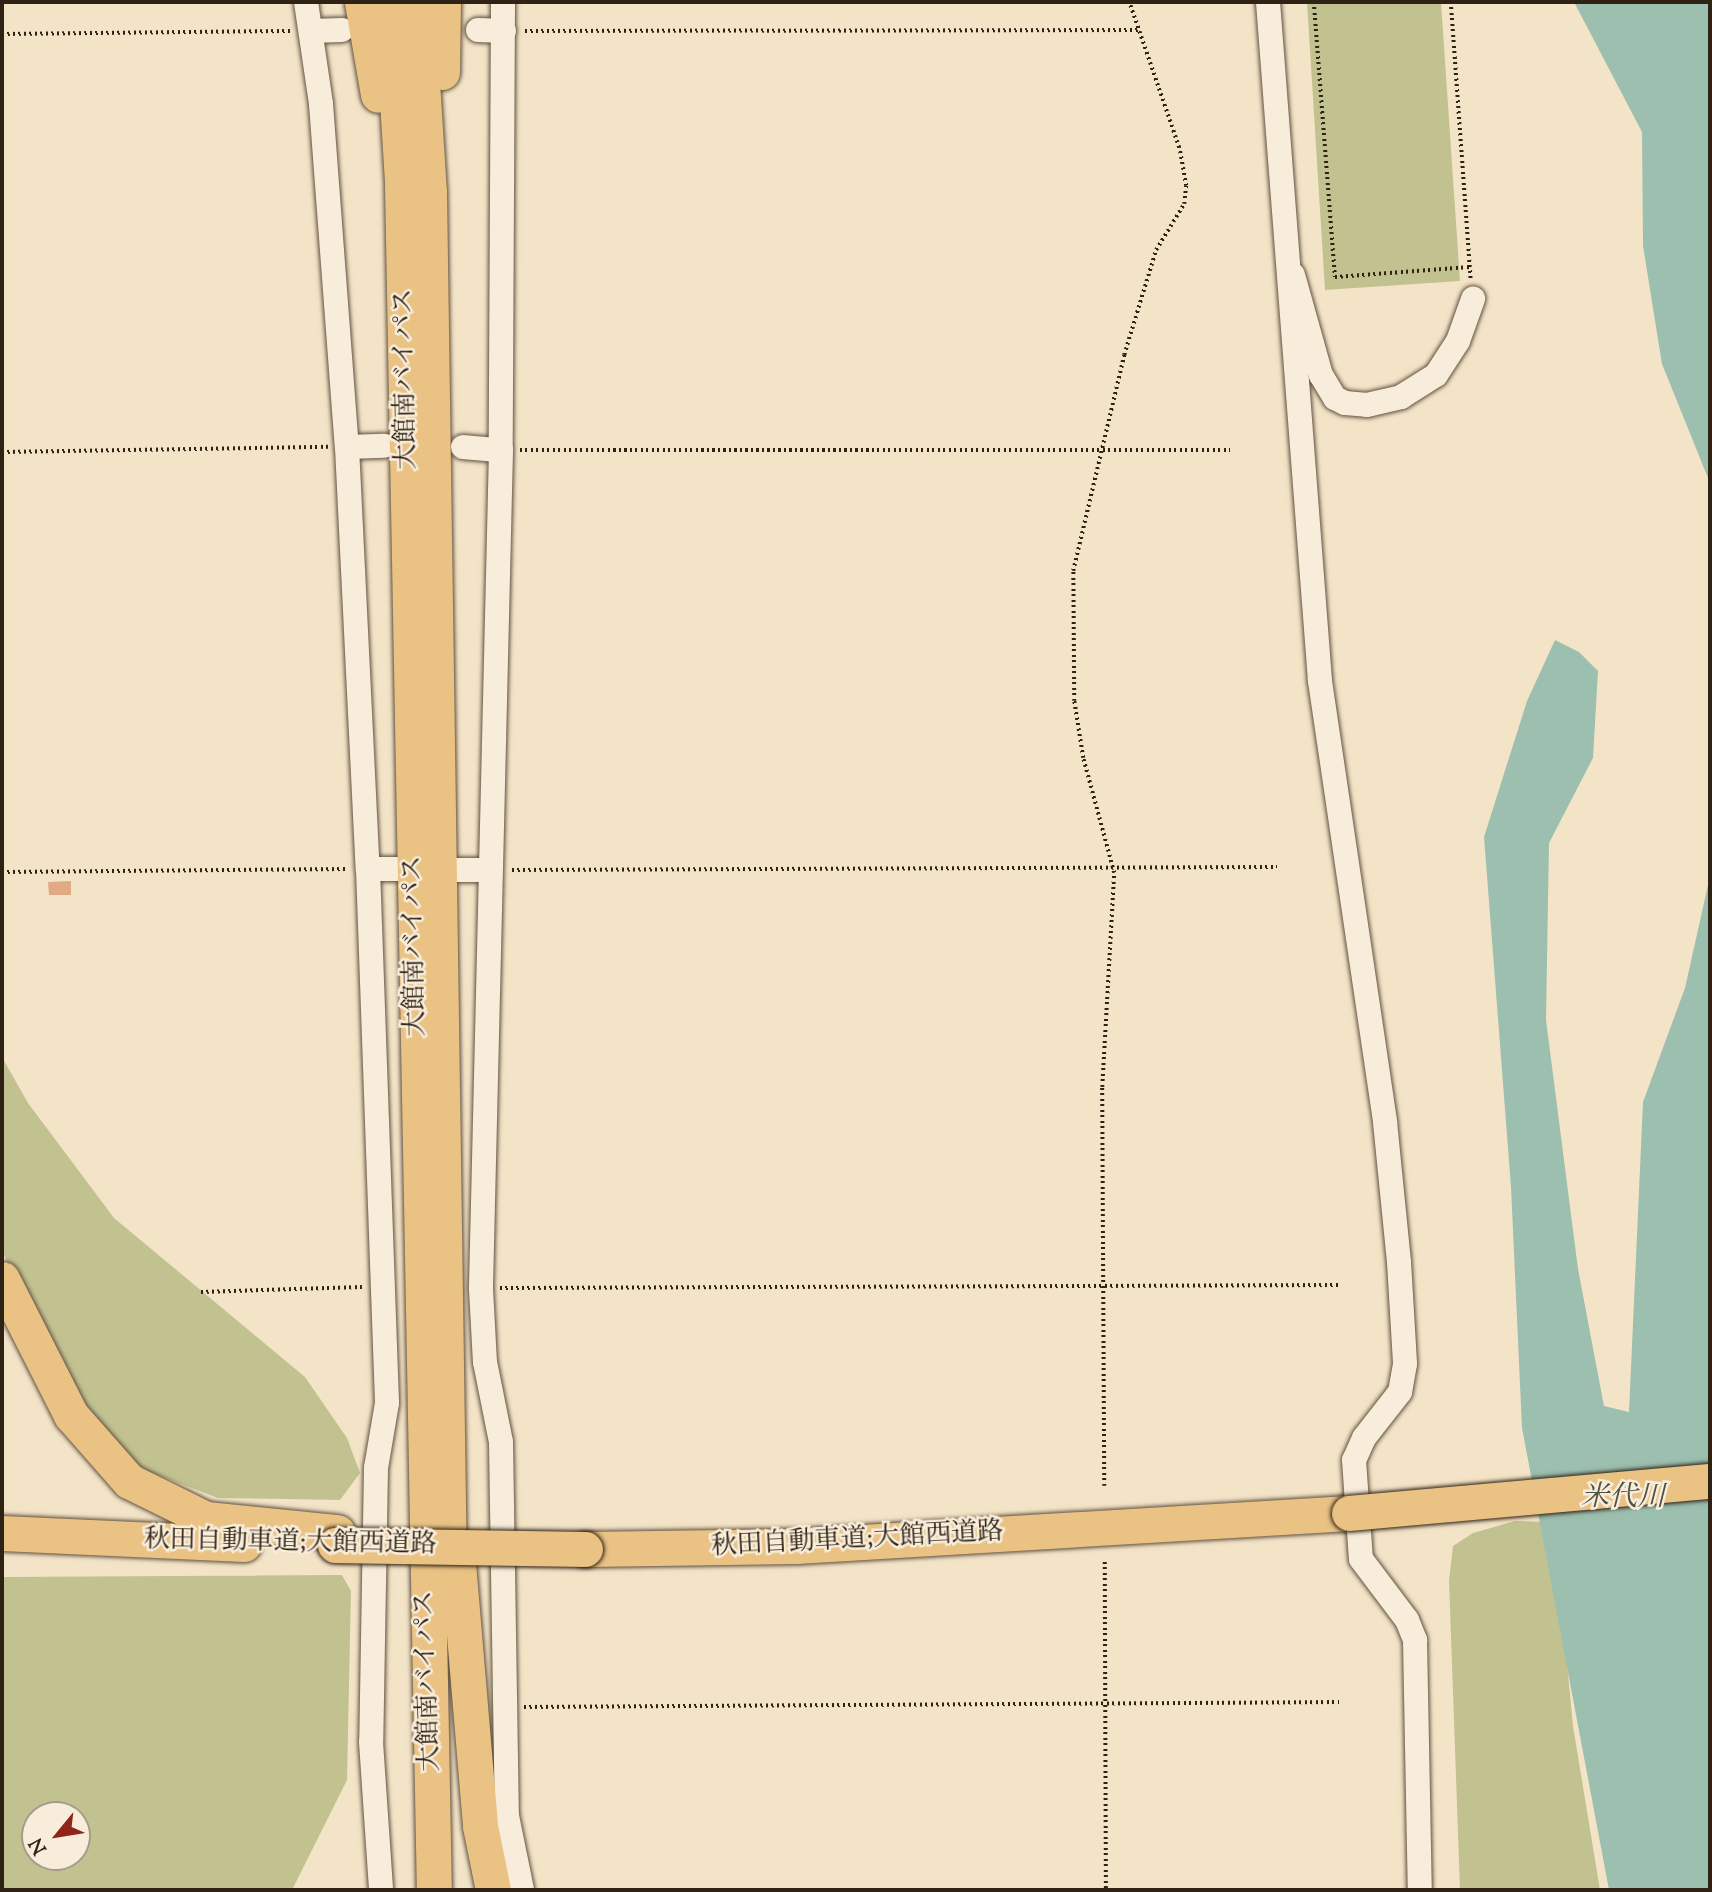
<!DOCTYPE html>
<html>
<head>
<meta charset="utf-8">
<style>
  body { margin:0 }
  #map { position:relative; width:1712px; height:1892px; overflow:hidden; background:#f4e4c7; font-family:"Sorts Mill Goudy","Noto Serif JP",serif }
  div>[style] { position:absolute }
  .green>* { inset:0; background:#c2c291 }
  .water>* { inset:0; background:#9cbfb0 }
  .building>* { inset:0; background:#e0aa85 }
  .path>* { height:3.5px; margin-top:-1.75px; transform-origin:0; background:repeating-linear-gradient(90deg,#2e2214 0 2px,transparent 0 5.5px) }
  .roads { filter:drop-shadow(0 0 2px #605241) drop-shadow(0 0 2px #605241) }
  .minor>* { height:24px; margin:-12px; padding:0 12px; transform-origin:12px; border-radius:12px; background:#f8eddb }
  .highway>* { height:35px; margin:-17.5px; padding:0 17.5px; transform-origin:17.5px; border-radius:17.5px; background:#eac284 }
  .bridges { filter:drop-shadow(0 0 2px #2e2214) drop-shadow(0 0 2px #2e2214) }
  .highway-bridge>* { height:35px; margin:-17.5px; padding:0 17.5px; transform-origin:17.5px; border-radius:17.5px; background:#eac284 }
  span { translate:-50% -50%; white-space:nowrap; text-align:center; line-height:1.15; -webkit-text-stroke:5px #f8eddb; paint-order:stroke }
  .street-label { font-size:26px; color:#2e2214 }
  .water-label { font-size:28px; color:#4f5143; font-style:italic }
  .frame { position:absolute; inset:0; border:4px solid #2e2214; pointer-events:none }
  .north { position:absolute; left:21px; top:1801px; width:70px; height:70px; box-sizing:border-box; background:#f8eddb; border:2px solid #a79c8b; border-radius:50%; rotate:240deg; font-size:19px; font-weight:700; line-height:28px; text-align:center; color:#2e2214 }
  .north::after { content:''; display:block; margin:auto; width:24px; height:32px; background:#8f2418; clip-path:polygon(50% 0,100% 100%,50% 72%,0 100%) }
</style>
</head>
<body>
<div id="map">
  <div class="green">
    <i style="clip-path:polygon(1307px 2px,1441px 2px,1460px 281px,1325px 290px)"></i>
    <i style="clip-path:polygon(2px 1057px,28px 1103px,114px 1218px,305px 1377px,347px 1438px,360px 1473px,340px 1500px,218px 1498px,145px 1470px,106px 1438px,78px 1395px,2px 1251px)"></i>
    <i style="clip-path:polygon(1515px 1521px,1547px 1522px,1558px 1569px,1573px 1726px,1600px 1890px,1460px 1890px,1449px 1580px,1453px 1546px,1473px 1533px)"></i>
    <i style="clip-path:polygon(evenodd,342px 1575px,351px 1591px,347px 1780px,292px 1890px,2px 1890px,2px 1577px,342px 1575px,35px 1815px,77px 1815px,77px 1857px,35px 1857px,35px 1815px)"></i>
  </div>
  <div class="water">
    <i style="clip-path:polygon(1574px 2px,1710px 2px,1710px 483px,1662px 364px,1643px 246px,1642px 132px)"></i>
    <i style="clip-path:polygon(1555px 640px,1579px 652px,1598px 671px,1593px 758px,1549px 843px,1546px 1020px,1578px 1269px,1604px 1406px,1629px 1412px,1643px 1102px,1685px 988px,1710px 876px,1710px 1890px,1609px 1890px,1522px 1428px,1511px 1187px,1484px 837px,1527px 701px)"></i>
  </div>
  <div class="building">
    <i style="clip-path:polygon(71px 881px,71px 895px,49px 895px,48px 882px)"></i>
  </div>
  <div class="path">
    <i style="left:1314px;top:2px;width:276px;rotate:85.6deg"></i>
    <i style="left:1335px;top:277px;width:135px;rotate:-4.2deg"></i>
    <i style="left:1451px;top:2px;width:279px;rotate:85.9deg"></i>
    <i style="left:525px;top:31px;width:614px;rotate:-0.09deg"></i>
    <i style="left:2px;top:34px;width:288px;rotate:-0.6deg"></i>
    <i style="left:520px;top:450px;width:710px"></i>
    <i style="left:2px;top:452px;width:327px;rotate:-0.9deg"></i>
    <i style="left:512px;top:870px;width:765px;rotate:-0.22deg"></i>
    <i style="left:2px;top:872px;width:346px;rotate:-0.5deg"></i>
    <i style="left:500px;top:1288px;width:839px;rotate:-0.2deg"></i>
    <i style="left:201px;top:1292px;width:161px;rotate:-1.8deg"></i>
    <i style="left:1104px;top:1486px;width:399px;rotate:-90.3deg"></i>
    <i style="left:1102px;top:1087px;width:214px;rotate:-86.8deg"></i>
    <i style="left:1114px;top:873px;width:119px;rotate:-105.1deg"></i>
    <i style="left:1083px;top:758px;width:58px;rotate:-99deg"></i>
    <i style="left:1074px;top:701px;width:130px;rotate:-90.4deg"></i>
    <i style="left:1073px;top:571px;width:222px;rotate:-76.7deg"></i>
    <i style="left:1124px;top:355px;width:110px;rotate:-73.1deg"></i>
    <i style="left:1156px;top:250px;width:54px;rotate:-58.7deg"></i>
    <i style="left:1184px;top:204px;width:18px;rotate:-84deg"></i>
    <i style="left:1186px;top:186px;width:39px;rotate:-100deg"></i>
    <i style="left:1179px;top:148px;width:154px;rotate:-108.9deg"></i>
    <i style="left:1105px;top:1562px;width:328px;rotate:89.8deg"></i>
    <i style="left:524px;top:1707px;width:815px;rotate:-0.35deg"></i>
  </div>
  <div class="roads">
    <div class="minor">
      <i style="left:306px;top:2px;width:103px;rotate:81.6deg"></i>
      <i style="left:321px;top:104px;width:344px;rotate:85.7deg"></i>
      <i style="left:347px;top:447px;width:423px;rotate:87.2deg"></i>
      <i style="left:368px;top:869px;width:534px;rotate:87.96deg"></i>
      <i style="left:387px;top:1403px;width:66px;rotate:99.6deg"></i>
      <i style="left:376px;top:1468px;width:274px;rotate:91deg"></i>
      <i style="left:371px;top:1742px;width:148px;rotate:86.1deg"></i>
      <i style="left:503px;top:2px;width:448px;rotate:90.3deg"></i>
      <i style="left:501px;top:450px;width:839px;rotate:91.37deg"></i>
      <i style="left:481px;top:1289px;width:73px;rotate:86.9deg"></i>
      <i style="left:485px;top:1362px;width:82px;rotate:78.7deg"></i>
      <i style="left:501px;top:1442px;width:374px;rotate:89.1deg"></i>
      <i style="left:507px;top:1816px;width:76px;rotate:78.5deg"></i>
      <i style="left:1268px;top:2px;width:681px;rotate:85.62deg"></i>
      <i style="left:1320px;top:681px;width:446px;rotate:81.6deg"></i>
      <i style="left:1385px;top:1122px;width:141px;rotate:84.3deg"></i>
      <i style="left:1399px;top:1262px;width:102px;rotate:86.6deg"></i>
      <i style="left:1405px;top:1364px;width:28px;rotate:100deg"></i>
      <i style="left:1400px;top:1392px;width:58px;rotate:128deg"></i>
      <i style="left:1364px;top:1438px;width:24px;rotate:114deg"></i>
      <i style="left:1354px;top:1460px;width:99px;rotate:86deg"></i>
      <i style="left:1361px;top:1559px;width:76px;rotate:53deg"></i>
      <i style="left:1407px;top:1620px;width:22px;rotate:68deg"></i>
      <i style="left:1415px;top:1640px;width:250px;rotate:88.9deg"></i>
      <i style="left:478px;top:30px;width:26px;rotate:2deg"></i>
      <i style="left:311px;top:31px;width:31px;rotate:-2deg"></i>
      <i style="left:1293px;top:275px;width:104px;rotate:74.4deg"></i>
      <i style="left:1321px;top:375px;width:27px;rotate:59deg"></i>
      <i style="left:1335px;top:398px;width:11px;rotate:27deg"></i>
      <i style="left:1345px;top:403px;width:22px;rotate:5deg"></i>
      <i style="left:1367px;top:405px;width:35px;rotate:-13deg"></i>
      <i style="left:1401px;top:397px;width:41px;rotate:-32.2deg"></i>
      <i style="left:1436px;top:375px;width:40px;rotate:-57.1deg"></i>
      <i style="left:1458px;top:341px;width:45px;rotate:-70.3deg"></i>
      <i style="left:347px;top:447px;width:37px;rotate:-2deg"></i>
      <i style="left:463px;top:447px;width:38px;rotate:5deg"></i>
      <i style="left:368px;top:869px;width:29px"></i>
      <i style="left:453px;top:870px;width:34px"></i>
    </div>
    <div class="highway">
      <i style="left:362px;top:2px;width:94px;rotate:80.2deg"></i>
      <i style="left:391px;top:2px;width:182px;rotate:86.5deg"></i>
      <i style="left:402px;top:184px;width:1706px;rotate:88.93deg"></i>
      <i style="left:417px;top:2px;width:190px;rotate:86.4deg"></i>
      <i style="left:429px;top:192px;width:1384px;rotate:89.17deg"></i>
      <i style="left:442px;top:72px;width:70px;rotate:-89.2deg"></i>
      <i style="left:2px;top:1279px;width:153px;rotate:63.1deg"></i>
      <i style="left:71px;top:1415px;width:88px;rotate:48.7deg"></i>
      <i style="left:129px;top:1481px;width:86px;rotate:26.3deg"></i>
      <i style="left:206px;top:1519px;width:132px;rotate:5.7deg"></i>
      <i style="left:2px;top:1533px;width:242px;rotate:2.6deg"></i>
      <i style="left:585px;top:1549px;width:211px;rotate:-0.8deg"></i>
      <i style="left:796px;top:1546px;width:554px;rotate:-3.42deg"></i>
      <i style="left:457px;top:1551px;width:276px;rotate:85.2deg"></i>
      <i style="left:480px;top:1826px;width:65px;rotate:78.5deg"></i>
    </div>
  </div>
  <div class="bridges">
    <div class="highway-bridge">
      <i style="left:1349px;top:1513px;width:362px;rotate:-5.1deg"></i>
      <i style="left:335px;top:1545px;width:250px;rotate:0.9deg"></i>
    </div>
  </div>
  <div class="street-label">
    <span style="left:406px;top:379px;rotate:-91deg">大館南バイパス</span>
    <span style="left:415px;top:946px;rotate:-91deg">大館南バイパス</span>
    <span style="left:857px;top:1540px;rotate:-3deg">秋田自動車道;大館西道路</span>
    <span style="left:290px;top:1543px;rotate:1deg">秋田自動車道;大館西道路</span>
    <span style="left:428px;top:1681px;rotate:-92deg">大館南バイパス</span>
  </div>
  <div class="water-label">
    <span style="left:1623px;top:1498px">米代川</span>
  </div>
  <div class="frame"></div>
  <div class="north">N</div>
</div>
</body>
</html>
